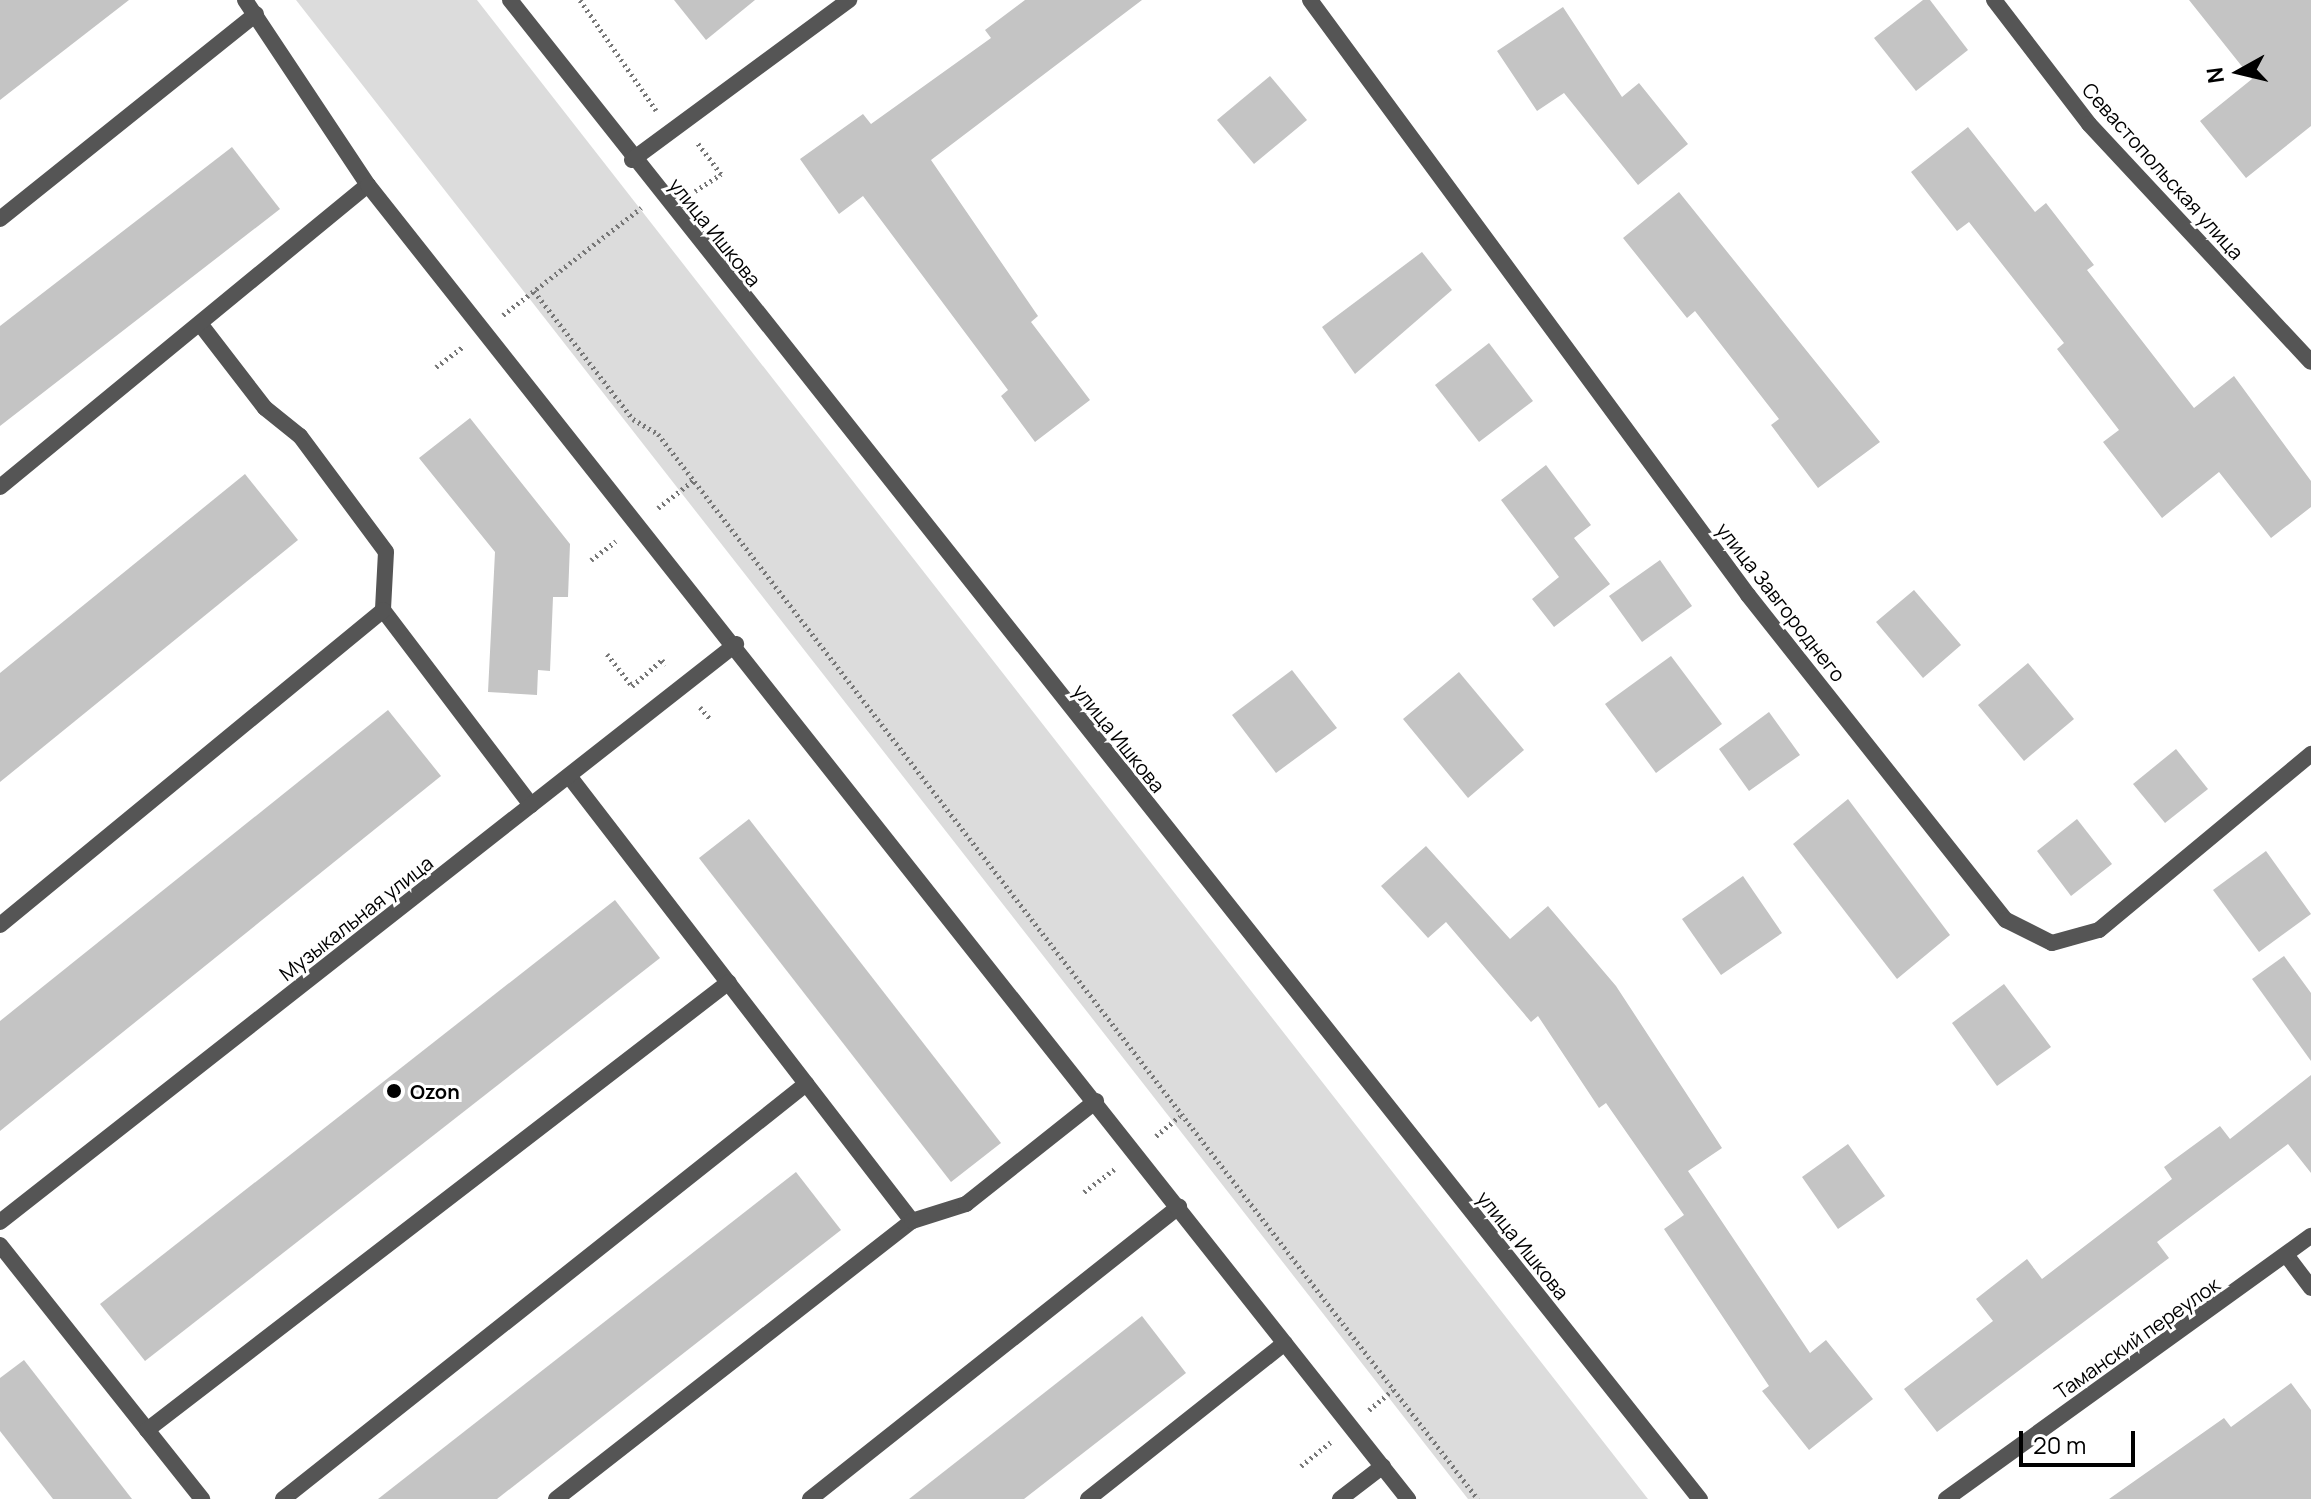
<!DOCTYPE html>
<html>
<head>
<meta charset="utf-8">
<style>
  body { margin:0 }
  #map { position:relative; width:2311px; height:1499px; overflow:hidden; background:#fff; font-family:Manrope,sans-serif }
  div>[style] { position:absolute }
  .green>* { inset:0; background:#dcdcdc }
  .building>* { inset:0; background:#c4c4c4 }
  .path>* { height:5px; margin-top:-2.5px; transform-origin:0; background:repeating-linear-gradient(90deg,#777 0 2px,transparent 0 6px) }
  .service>* { height:16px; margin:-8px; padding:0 8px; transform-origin:8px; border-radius:8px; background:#555 }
  .minor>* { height:16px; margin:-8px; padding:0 8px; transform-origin:8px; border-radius:8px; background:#555 }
  .dots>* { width:22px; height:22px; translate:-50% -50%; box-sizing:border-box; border:4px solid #fff; border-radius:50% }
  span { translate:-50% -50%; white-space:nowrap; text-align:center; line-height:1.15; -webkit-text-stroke:6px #fff; paint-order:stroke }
  .street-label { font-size:20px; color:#000 }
  .poi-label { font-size:20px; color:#000; font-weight:700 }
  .left { translate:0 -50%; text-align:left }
  .north { position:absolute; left:2199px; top:32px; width:80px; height:80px; -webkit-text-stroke:6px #fff; paint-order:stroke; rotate:262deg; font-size:22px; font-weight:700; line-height:32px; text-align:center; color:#000 }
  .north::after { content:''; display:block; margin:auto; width:28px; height:36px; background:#000; clip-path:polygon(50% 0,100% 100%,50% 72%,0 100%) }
  .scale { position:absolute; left:2019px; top:1431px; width:116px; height:36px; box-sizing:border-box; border:4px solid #000; border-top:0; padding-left:10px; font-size:24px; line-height:28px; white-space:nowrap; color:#000; -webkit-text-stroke:6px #fff; paint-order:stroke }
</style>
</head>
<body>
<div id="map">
  <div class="green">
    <i style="clip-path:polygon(296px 0,477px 0,1648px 1499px,1468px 1499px)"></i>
  </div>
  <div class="building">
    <i style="clip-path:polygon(0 0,129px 0,0 100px)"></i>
    <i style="clip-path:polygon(674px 0,755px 0,706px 40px)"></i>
    <i style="clip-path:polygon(1025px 0,1142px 0,931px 160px,1038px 316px,1031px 322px,1090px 400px,1035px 442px,1001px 396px,1008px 390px,863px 196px,839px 214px,800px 159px,863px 114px,871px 124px,991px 38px,985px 30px)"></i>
    <i style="clip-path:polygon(1923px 0,1930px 0,1968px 50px,1916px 91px,1874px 38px)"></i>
    <i style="clip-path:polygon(2189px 0,2311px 0,2311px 126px,2246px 178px,2200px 121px,2252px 79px)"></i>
    <i style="clip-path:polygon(1563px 7px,1622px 97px,1639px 83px,1688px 144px,1638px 185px,1564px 93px,1537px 111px,1497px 51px)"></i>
    <i style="clip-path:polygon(1270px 76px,1307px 120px,1254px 164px,1217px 120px)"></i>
    <i style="clip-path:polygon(1968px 127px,2035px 212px,2046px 203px,2094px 265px,2087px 270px,2194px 408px,2234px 376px,2311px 481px,2311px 507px,2271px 538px,2219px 472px,2162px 518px,2103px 442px,2119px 430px,2057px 349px,2064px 343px,1969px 222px,1957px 231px,1911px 172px)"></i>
    <i style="clip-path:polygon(232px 147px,280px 209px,0 426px,0 326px)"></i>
    <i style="clip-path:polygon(1679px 192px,1880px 442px,1818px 488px,1771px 425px,1779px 419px,1695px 311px,1687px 318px,1623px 238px)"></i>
    <i style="clip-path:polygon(1422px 252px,1452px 290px,1355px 374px,1322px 327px)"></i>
    <i style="clip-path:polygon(1489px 343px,1533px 401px,1479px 442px,1435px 385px)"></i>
    <i style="clip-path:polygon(470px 418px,570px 544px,568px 597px,553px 597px,550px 671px,538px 670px,537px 695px,488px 692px,495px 552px,419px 458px)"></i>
    <i style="clip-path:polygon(1546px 465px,1591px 525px,1574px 538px,1610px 584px,1554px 627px,1532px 599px,1559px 577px,1501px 500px)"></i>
    <i style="clip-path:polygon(245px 474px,298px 540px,0 782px,0 673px)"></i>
    <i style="clip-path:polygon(1660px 560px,1692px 606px,1642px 642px,1609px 596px)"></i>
    <i style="clip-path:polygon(1914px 590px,1961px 645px,1923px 678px,1876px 622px)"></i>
    <i style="clip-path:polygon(1671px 656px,1722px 724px,1656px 773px,1605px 704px)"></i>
    <i style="clip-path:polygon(2028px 663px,2074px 719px,2024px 761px,1978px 705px)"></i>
    <i style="clip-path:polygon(1292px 670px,1337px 728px,1276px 773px,1232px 715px)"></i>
    <i style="clip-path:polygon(1459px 672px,1524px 750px,1468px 798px,1403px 719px)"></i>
    <i style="clip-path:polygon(388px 710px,441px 776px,0 1131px,0 1021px)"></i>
    <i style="clip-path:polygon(1769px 712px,1800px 755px,1749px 791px,1719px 749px)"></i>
    <i style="clip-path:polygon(2176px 749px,2208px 789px,2165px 823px,2133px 784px)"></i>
    <i style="clip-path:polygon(1848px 799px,1950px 935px,1897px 979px,1793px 844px)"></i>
    <i style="clip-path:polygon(749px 819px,1001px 1143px,951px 1182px,699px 858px)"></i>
    <i style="clip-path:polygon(2077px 819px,2112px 864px,2071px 896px,2037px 851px)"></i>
    <i style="clip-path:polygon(1426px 846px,1510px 939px,1548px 906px,1616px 986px,1722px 1148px,1688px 1171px,1810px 1353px,1826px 1340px,1873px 1399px,1809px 1450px,1762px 1391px,1769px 1386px,1664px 1229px,1684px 1215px,1606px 1103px,1599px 1108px,1538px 1016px,1531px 1022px,1446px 922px,1428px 938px,1381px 886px)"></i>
    <i style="clip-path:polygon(2266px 851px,2311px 914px,2259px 952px,2213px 890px)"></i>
    <i style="clip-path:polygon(1743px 876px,1782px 933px,1721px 975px,1682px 919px)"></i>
    <i style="clip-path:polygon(615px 900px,660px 958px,145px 1361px,100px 1304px)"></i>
    <i style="clip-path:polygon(2284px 956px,2311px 993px,2311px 1061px,2252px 979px)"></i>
    <i style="clip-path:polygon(2004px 984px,2051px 1047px,1997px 1086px,1952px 1023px)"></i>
    <i style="clip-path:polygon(2311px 1075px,2311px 1173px,2288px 1144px,2157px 1242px,2169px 1258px,1937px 1432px,1904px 1389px,1993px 1321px,1976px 1299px,2027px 1259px,2042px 1279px,2172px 1179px,2164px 1167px,2220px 1126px,2230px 1139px)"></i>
    <i style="clip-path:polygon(1848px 1144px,1885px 1196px,1838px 1229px,1802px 1177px)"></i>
    <i style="clip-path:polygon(796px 1172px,841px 1230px,497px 1499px,378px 1499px)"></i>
    <i style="clip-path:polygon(1142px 1316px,1186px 1373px,1024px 1499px,909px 1499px)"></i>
    <i style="clip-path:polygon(24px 1360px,132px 1499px,53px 1499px,0 1431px,0 1378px)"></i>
    <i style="clip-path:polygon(2291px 1383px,2311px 1410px,2311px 1499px,2109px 1499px,2224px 1418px,2231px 1427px)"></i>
  </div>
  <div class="path">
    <i style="left:580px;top:0;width:134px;rotate:55.4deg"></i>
    <i style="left:695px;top:191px;width:31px;rotate:-33deg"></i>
    <i style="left:721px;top:174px;width:39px;rotate:-127deg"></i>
    <i style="left:534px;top:291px;width:162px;rotate:52.3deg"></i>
    <i style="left:633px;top:419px;width:29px;rotate:31deg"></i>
    <i style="left:658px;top:434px;width:1344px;rotate:52.41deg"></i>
    <i style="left:503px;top:315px;width:175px;rotate:-37.8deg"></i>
    <i style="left:436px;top:367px;width:35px;rotate:-37deg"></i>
    <i style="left:658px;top:508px;width:46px;rotate:-37.9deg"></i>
    <i style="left:591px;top:560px;width:31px;rotate:-37deg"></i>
    <i style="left:607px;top:654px;width:41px;rotate:52deg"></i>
    <i style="left:632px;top:686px;width:40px;rotate:-41deg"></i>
    <i style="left:662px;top:660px;width:6px;rotate:51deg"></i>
    <i style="left:700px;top:707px;width:16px;rotate:50deg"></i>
    <i style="left:1156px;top:1136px;width:31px;rotate:-40deg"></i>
    <i style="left:1084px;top:1192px;width:38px;rotate:-37deg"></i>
    <i style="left:1369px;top:1410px;width:31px;rotate:-40deg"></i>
    <i style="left:1301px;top:1466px;width:38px;rotate:-39deg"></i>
  </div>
  <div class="service">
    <i style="left:0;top:219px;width:328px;rotate:-38.7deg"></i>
    <i style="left:201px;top:325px;width:105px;rotate:52.4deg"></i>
    <i style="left:265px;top:408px;width:45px;rotate:38.7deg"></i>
    <i style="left:300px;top:436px;width:144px;rotate:53.4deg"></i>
    <i style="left:386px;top:552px;width:58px;rotate:93deg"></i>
    <i style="left:383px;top:610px;width:245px;rotate:52.8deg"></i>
    <i style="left:0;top:487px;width:476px;rotate:-39.4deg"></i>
    <i style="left:569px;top:776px;width:562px;rotate:52.38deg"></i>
    <i style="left:0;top:925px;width:496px;rotate:-39.4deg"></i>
    <i style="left:0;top:1245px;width:325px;rotate:51.5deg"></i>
    <i style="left:147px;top:1430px;width:734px;rotate:-37.59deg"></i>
    <i style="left:283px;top:1499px;width:668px;rotate:-38.43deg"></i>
    <i style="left:556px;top:1499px;width:452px;rotate:-38deg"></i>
    <i style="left:912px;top:1221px;width:57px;rotate:-17.5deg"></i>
    <i style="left:966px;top:1204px;width:166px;rotate:-38.4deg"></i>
    <i style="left:810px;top:1499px;width:471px;rotate:-38.4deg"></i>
    <i style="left:1088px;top:1499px;width:251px;rotate:-38.4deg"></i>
    <i style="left:1340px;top:1499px;width:54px;rotate:-37.5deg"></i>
  </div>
  <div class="minor">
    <i style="left:245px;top:0;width:222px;rotate:56.4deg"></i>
    <i style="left:368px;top:185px;width:1676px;rotate:51.64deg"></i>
    <i style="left:510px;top:0;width:1914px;rotate:51.56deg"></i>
    <i style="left:1310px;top:0;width:739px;rotate:53.64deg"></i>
    <i style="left:1748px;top:595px;width:415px;rotate:51.6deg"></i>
    <i style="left:2006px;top:920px;width:51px;rotate:26.6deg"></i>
    <i style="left:2052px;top:943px;width:49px;rotate:-15.5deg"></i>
    <i style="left:2099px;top:930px;width:276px;rotate:-39.7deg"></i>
    <i style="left:1994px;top:0;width:156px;rotate:52.5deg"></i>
    <i style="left:2089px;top:124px;width:325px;rotate:47deg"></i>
    <i style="left:632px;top:160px;width:270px;rotate:-36.4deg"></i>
    <i style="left:0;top:1222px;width:936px;rotate:-38.14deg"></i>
    <i style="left:2287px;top:1256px;width:40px;rotate:53deg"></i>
    <i style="left:1946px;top:1499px;width:450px;rotate:-35.8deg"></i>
  </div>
  <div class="dots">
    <i style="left:394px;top:1091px;background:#000"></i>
  </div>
  <div class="street-label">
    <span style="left:2163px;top:171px;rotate:48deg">Севастопольская улица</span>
    <span style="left:715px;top:232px;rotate:51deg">улица Ишкова</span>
    <span style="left:1781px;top:602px;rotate:52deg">улица Завгороднего</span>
    <span style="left:1119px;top:738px;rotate:51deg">улица Ишкова</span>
    <span style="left:356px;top:918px;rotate:-38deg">Музыкальная улица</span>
    <span style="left:1523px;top:1245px;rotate:51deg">улица Ишкова</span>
    <span style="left:2137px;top:1338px;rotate:-35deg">Таманский переулок</span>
  </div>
  <div class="poi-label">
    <span class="left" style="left:410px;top:1091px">Ozon</span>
  </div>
  <div class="north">N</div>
  <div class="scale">20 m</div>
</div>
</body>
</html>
